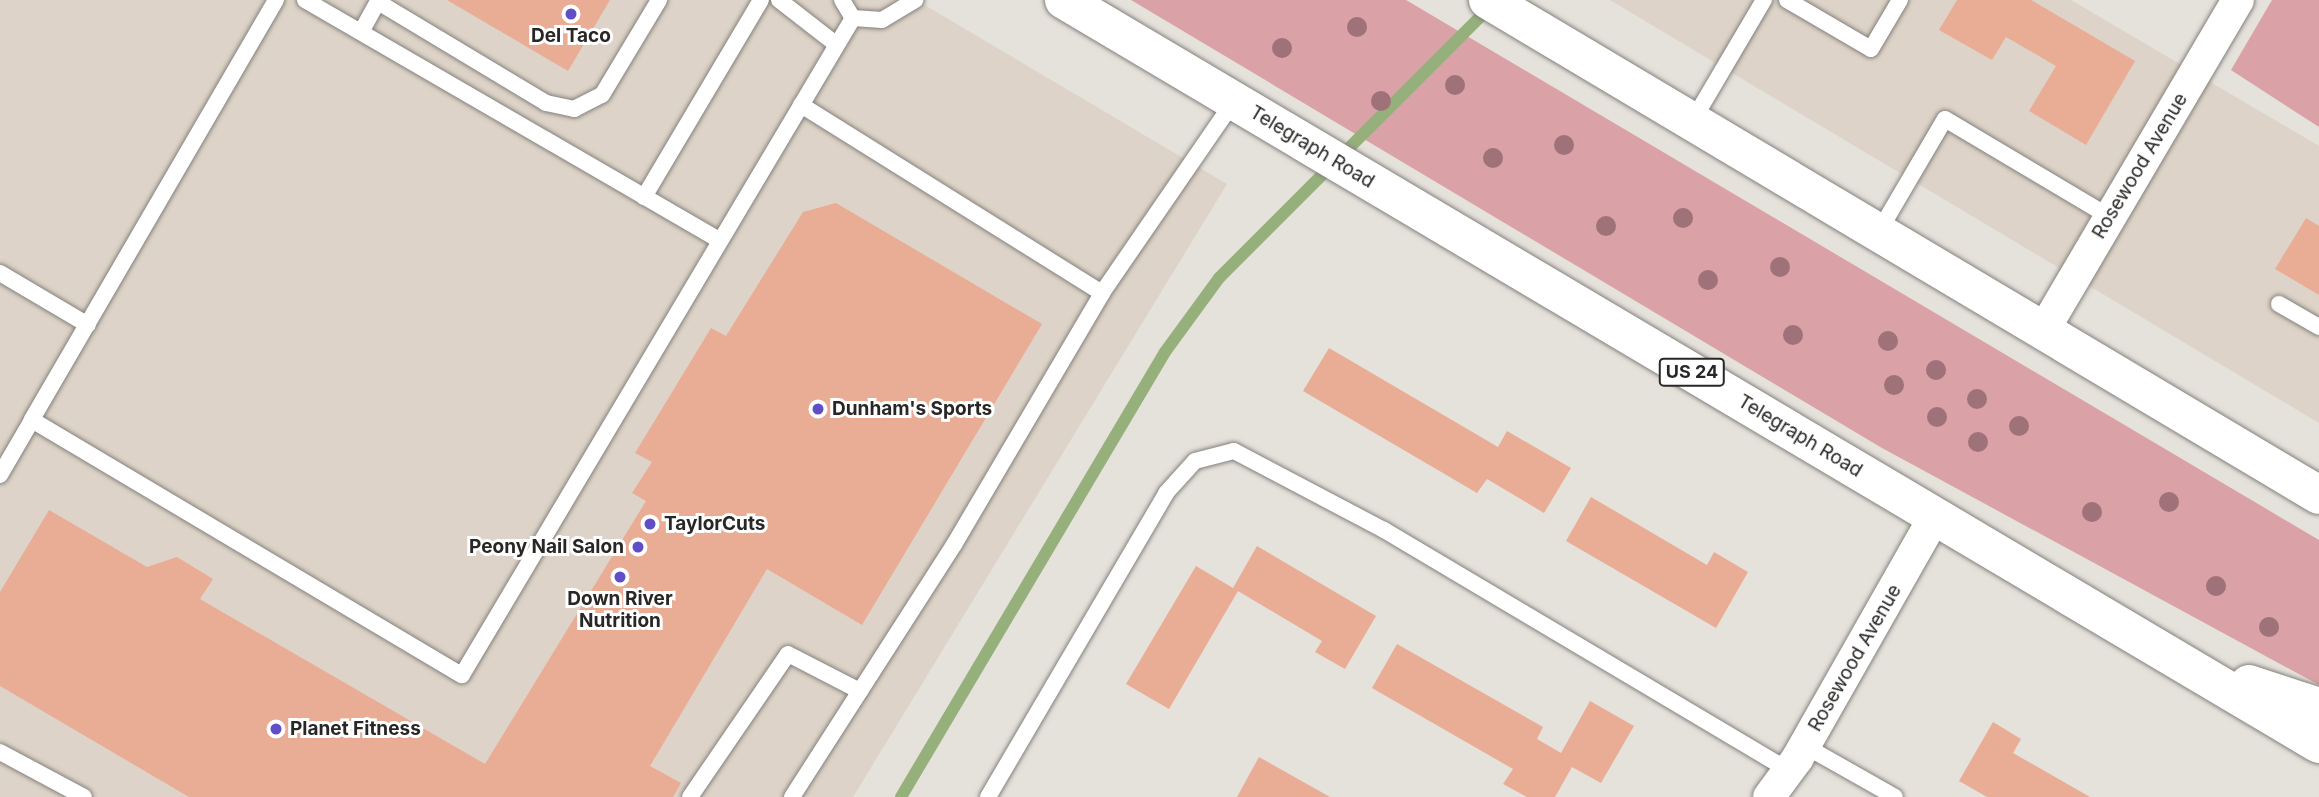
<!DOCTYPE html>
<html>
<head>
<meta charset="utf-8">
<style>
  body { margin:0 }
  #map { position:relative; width:2319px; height:797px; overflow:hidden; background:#e5e1db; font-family:Inter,sans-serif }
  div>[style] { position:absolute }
  .built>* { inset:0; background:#ddd3c8 }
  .green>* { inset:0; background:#daa1a6 }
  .stream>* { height:12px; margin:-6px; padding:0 6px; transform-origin:6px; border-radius:6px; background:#96b07c }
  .building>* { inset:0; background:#e9ad96 }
  .roads { filter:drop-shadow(0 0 2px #85817d) drop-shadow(0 0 2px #85817d) }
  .lane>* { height:16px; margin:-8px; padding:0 8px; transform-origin:8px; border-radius:8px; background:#fff }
  .street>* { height:32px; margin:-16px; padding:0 16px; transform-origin:16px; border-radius:16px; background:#fff }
  .primary>* { height:38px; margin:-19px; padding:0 19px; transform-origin:19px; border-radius:19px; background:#fff }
  .trees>* { width:20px; height:20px; margin:-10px; border-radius:50%; background:#9e7278 }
  .dots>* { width:19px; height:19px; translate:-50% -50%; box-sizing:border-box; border:4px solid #fff; border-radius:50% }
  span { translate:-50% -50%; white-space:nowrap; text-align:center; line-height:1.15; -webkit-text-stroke:6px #fff; paint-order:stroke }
  .shield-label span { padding:2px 5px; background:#fff; border:2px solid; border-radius:5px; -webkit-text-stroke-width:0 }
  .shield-label { font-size:18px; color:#282725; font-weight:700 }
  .poi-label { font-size:19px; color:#282725; font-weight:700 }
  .left { translate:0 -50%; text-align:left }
  .right { translate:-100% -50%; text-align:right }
  .street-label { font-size:19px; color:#282725 }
</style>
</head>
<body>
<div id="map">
  <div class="built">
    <i style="clip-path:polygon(0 0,916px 0,1227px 184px,853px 797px,0 797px)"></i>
    <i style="clip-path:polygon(1610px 0,2071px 0,2319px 146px,2319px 423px)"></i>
  </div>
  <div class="green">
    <i style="clip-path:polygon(1131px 0,1406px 0,2319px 540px,2319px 685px,1882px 448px)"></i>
    <i style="clip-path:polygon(2272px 0,2319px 0,2319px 127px,2231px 70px)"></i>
  </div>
  <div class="stream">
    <i style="left:901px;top:797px;width:517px;rotate:-59.32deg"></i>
    <i style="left:1165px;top:352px;width:92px;rotate:-53.9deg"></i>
    <i style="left:1219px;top:278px;width:385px;rotate:-45deg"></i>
  </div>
  <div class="building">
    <i style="clip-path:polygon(447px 0,610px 0,568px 71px)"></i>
    <i style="clip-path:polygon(1957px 0,2031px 0,2135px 61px,2086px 145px,2029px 111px,2056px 66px,2006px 37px,1992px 60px,1939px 30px)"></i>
    <i style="clip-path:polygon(836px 203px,1042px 324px,862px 625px,767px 569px,650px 766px,681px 783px,673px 797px,189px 797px,0 686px,0 592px,49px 510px,147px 567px,177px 557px,213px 579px,200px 599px,485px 764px,646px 501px,632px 493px,652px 462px,635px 453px,711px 328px,726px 336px,803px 212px)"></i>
    <i style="clip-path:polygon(2306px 218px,2319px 226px,2319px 295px,2275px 269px)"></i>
    <i style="clip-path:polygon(1329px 348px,1498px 447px,1507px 431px,1571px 468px,1544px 513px,1487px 479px,1477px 493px,1303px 391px)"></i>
    <i style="clip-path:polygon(1591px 497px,1707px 565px,1714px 552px,1748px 572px,1716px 628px,1566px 541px)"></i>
    <i style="clip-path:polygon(1257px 546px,1376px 616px,1345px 669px,1315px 652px,1322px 641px,1238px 591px,1169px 709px,1126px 684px,1196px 566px,1233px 588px)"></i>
    <i style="clip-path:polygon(1397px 644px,1543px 727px,1537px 739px,1561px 753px,1590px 701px,1634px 726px,1601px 783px,1572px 767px,1555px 797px,1527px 797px,1503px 784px,1513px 769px,1372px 688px)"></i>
    <i style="clip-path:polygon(1993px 722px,2021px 739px,2013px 753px,2090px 797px,1987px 797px,1959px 781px)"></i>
    <i style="clip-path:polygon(1259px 757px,1330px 797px,1237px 797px)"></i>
  </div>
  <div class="roads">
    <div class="lane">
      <i style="left:276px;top:0;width:486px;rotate:120.2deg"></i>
      <i style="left:32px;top:420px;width:500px;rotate:30.7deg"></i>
      <i style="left:462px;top:675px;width:765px;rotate:-59.24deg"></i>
      <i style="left:305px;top:0;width:479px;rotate:30.1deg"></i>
      <i style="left:779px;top:0;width:73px;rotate:37.8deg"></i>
      <i style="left:842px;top:0;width:21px;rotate:59deg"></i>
      <i style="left:853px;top:18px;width:29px;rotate:4deg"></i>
      <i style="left:882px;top:20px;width:39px;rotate:-31deg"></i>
      <i style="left:1787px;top:0;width:97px;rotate:30.3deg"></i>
      <i style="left:1871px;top:49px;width:57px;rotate:-59.4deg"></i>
      <i style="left:378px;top:2px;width:196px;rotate:31deg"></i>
      <i style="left:546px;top:103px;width:29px;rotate:12deg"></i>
      <i style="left:574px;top:109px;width:31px;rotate:-27deg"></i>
      <i style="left:602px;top:95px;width:111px;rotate:-59deg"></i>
      <i style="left:361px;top:32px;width:37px;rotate:-61deg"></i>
      <i style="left:1692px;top:122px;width:142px;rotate:-59.5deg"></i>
      <i style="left:644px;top:197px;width:229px;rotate:-59.3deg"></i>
      <i style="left:1878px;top:233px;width:132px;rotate:-59.6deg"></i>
      <i style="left:1945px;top:119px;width:192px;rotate:30.7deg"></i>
      <i style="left:0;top:273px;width:102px;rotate:30.6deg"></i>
      <i style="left:1102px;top:293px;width:233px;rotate:-55.5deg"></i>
      <i style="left:2279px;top:304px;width:46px;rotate:29.9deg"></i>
      <i style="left:0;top:475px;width:64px;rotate:-59.8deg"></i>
      <i style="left:1805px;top:746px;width:103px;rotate:29.5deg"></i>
      <i style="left:0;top:752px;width:95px;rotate:28.2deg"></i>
      <i style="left:690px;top:797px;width:173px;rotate:-55.6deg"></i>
      <i style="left:788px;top:654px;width:81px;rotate:27.2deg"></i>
      <i style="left:792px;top:797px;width:302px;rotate:-57.3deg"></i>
      <i style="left:955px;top:543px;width:290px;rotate:-59.5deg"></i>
      <i style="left:1102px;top:293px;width:355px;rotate:-148deg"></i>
      <i style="left:988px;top:797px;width:352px;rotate:-59.6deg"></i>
      <i style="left:1166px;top:493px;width:43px;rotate:-47.8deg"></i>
      <i style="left:1195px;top:461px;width:40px;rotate:-14.4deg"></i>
      <i style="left:1234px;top:451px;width:170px;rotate:27.8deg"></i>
      <i style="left:1384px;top:530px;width:471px;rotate:30.7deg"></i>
    </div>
    <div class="street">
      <i style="left:2043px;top:331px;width:384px;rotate:-59.5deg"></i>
      <i style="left:1769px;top:797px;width:47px;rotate:-53.6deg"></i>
      <i style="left:1797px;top:759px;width:279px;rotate:-60.4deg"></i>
    </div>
    <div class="primary">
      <i style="left:1064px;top:0;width:1459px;rotate:30.66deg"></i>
      <i style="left:1488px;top:0;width:967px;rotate:30.78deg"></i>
      <i style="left:2249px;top:684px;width:74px;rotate:18.2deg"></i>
    </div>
  </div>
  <div class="trees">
    <i style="left:1357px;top:27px"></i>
    <i style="left:1282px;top:48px"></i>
    <i style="left:1455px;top:85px"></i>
    <i style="left:1381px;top:101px"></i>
    <i style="left:1564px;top:145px"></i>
    <i style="left:1493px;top:158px"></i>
    <i style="left:1683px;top:218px"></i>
    <i style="left:1606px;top:226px"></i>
    <i style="left:1780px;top:267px"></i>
    <i style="left:1708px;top:280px"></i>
    <i style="left:1793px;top:335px"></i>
    <i style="left:1888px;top:341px"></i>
    <i style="left:1936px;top:370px"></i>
    <i style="left:1894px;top:385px"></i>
    <i style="left:1977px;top:399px"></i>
    <i style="left:1937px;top:417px"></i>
    <i style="left:2019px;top:426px"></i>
    <i style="left:1978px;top:442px"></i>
    <i style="left:2169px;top:502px"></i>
    <i style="left:2092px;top:512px"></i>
    <i style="left:2216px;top:586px"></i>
    <i style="left:2269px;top:627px"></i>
  </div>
  <div class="dots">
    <i style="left:571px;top:14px;background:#5f4ec6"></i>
    <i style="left:818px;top:409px;background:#5f4ec6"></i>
    <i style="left:650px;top:524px;background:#5f4ec6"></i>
    <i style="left:638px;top:547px;background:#5f4ec6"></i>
    <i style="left:620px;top:577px;background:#5f4ec6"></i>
    <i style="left:276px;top:729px;background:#5f4ec6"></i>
  </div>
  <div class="shield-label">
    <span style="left:1692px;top:372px">US 24</span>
  </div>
  <div class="poi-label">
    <span style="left:571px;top:36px">Del Taco</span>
    <span class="left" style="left:832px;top:409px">Dunham's Sports</span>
    <span class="left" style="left:664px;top:524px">TaylorCuts</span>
    <span class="right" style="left:624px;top:547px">Peony Nail Salon</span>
    <span style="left:620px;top:610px">Down River<br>Nutrition</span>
    <span class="left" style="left:290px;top:729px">Planet Fitness</span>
  </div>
  <div class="street-label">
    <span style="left:1312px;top:147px;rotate:31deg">Telegraph Road</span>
    <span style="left:2140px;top:166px;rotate:-59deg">Rosewood Avenue</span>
    <span style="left:1800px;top:436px;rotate:31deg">Telegraph Road</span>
    <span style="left:1855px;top:658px;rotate:-60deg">Rosewood Avenue</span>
  </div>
</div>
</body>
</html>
